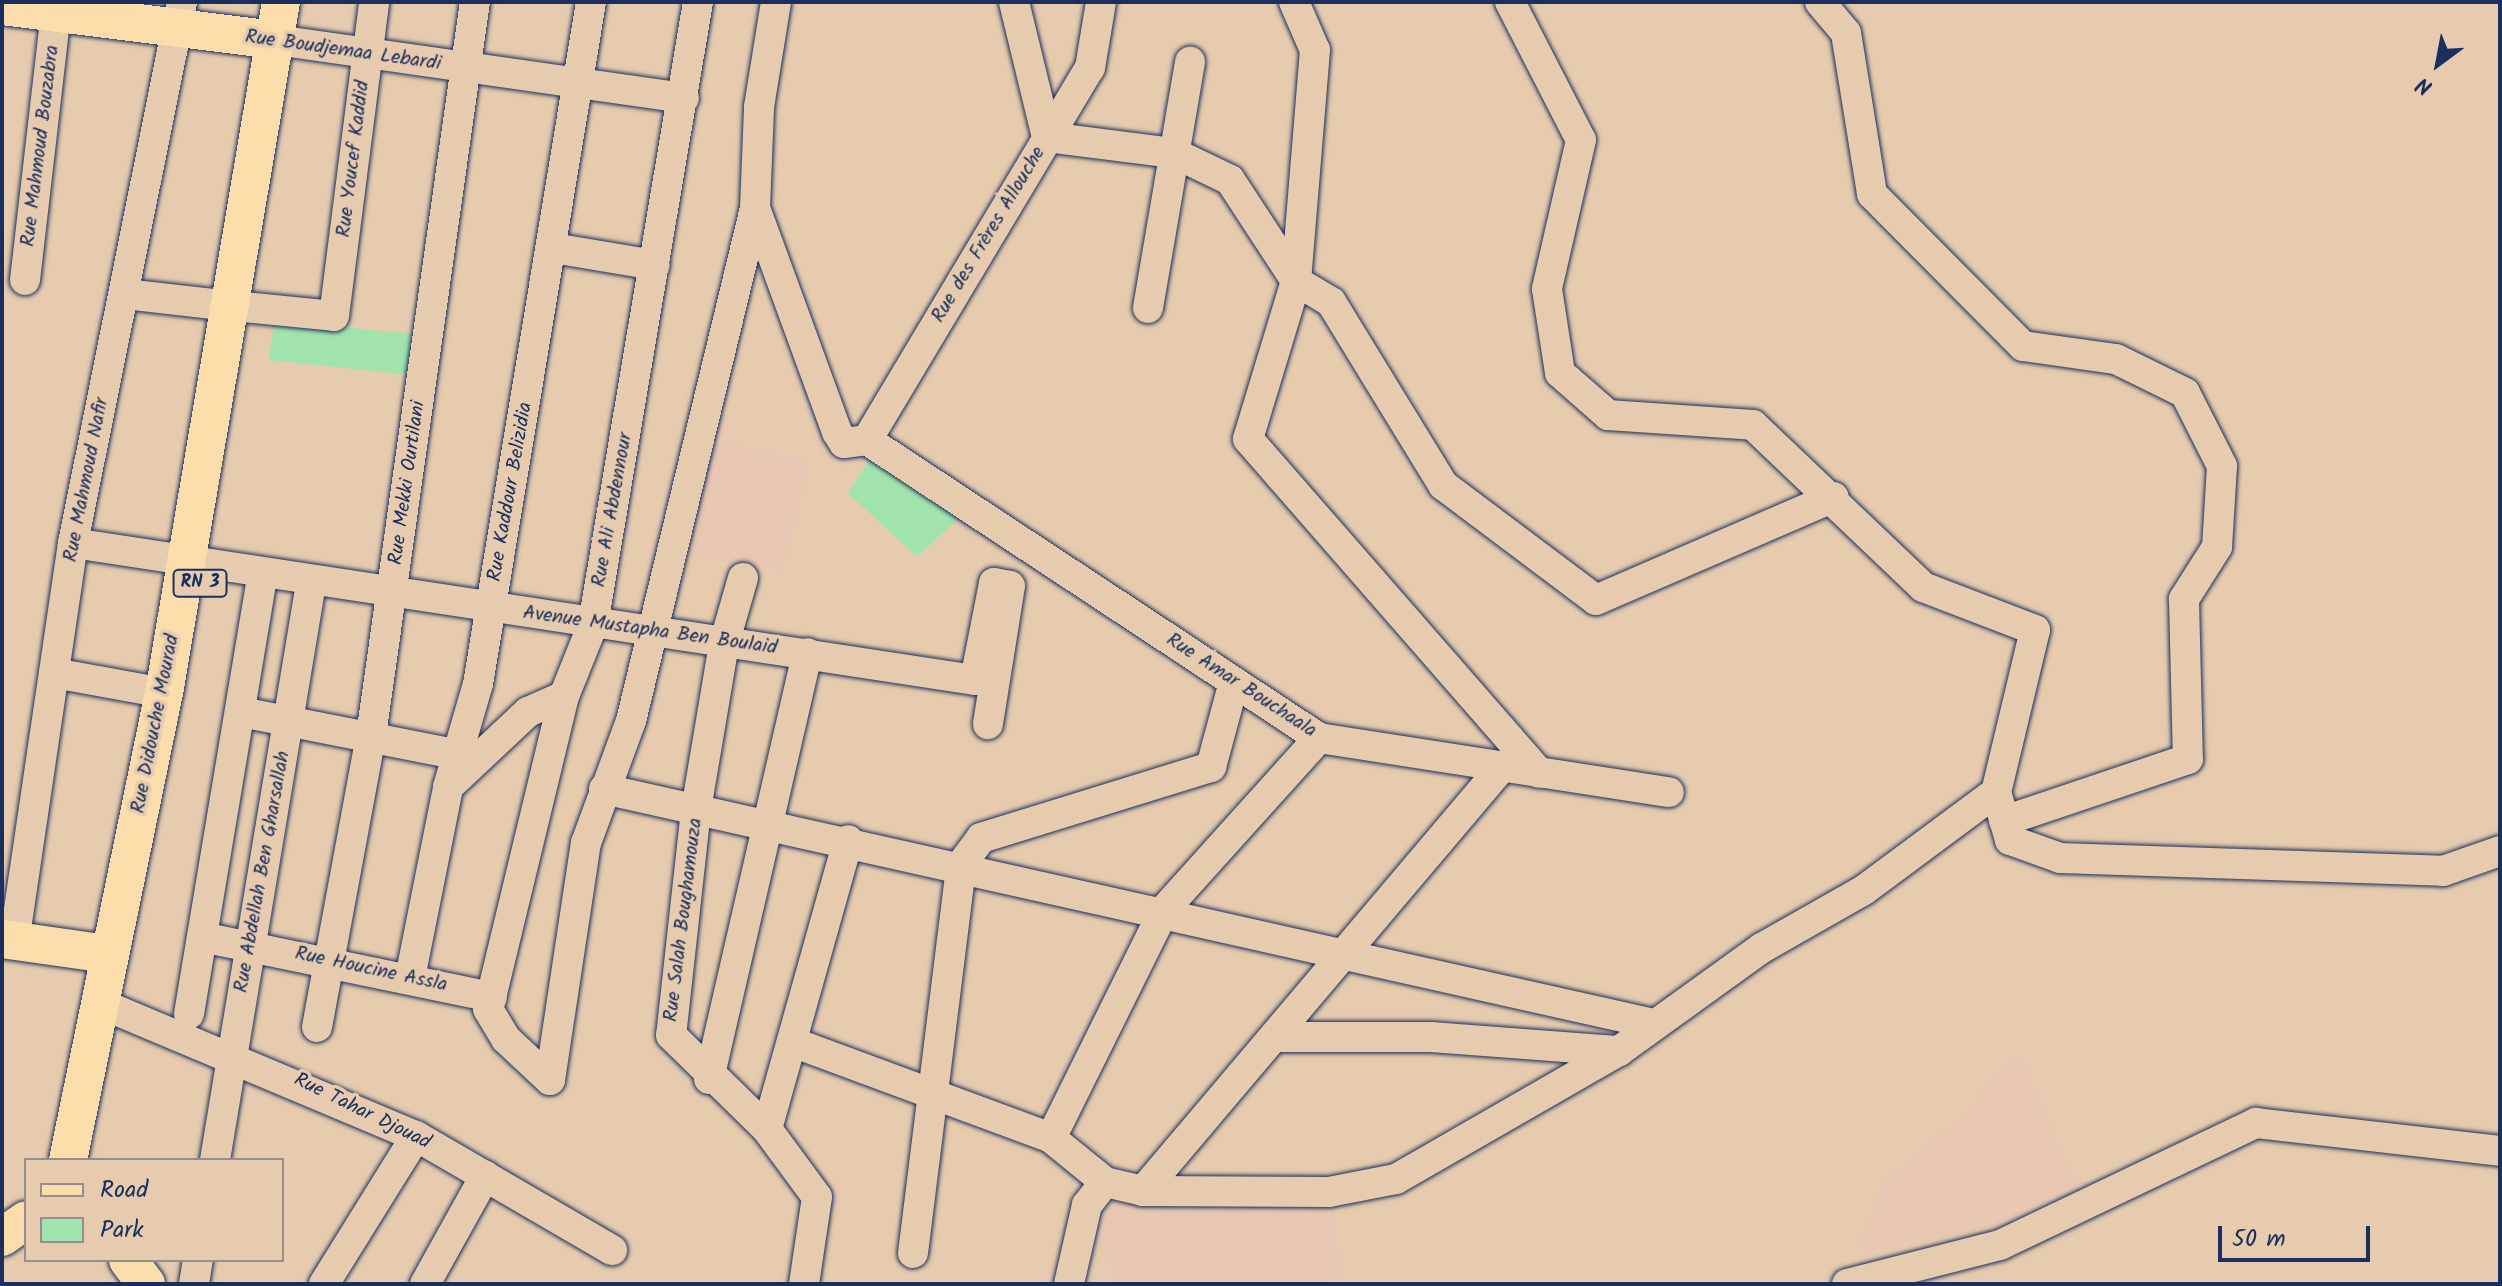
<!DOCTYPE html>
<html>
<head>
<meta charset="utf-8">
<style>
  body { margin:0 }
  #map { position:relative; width:2502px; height:1286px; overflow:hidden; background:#e6cbae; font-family:Kalam,sans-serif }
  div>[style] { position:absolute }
  .built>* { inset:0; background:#e8c7b3 }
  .green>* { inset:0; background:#a1e4ae }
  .roads { filter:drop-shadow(0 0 2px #1b2f5e) drop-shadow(0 0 2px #1b2f5e) }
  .minor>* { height:30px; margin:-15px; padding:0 15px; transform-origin:15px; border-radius:15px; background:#e6cbae }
  .major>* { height:38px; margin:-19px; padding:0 19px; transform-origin:19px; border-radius:19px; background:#fbddab }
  span { translate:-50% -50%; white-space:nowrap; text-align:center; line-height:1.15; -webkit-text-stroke:7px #e6cbae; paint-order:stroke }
  .shield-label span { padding:2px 6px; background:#e6cbae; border:2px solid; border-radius:6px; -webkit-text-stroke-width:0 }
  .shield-label { font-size:18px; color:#1b2f5e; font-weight:700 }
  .street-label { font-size:20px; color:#1b2f5e }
  .frame { position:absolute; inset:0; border:4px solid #1b2f5e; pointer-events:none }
  .legend { position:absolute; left:24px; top:1158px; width:260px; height:104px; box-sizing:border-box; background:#e6cbae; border:2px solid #958d8e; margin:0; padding:10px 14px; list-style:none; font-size:24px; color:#1b2f5e }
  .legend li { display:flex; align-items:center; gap:16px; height:40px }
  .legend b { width:40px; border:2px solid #958d8e }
  .north { position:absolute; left:2398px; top:24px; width:80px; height:80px; -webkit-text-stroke:6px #e6cbae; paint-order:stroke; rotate:212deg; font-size:22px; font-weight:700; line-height:32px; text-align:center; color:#1b2f5e }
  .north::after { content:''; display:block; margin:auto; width:28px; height:36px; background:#1b2f5e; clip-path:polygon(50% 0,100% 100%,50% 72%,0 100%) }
  .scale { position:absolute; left:2218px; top:1226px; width:152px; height:36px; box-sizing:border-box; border:4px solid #1b2f5e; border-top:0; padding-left:10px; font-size:24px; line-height:28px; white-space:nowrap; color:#1b2f5e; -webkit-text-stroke:6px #e6cbae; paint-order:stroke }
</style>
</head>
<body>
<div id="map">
  <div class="built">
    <i style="clip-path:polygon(715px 439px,809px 461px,784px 571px,682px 555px)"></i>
    <i style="clip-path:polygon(2020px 1053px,2078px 1187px,1996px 1224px,1869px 1254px,1858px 1246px,1884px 1181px,1971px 1108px,1992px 1075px)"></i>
    <i style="clip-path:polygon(1119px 1198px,1332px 1203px,1341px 1275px,1312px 1284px,1118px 1284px,1095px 1231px)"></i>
  </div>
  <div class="green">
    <i style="clip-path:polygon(274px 321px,415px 334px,411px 375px,269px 360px)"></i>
    <i style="clip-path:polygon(871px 457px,963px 514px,917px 557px,848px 493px)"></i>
  </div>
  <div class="roads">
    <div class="minor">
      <i style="left:698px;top:2px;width:631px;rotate:99.58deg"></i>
      <i style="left:593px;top:624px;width:78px;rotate:111.9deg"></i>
      <i style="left:564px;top:696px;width:322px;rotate:103.6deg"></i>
      <i style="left:488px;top:1009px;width:35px;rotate:59deg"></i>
      <i style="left:506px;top:1039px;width:60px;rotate:43deg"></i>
      <i style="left:550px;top:1080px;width:240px;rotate:-81.4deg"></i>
      <i style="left:586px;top:843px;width:130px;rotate:-69.8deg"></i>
      <i style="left:631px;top:721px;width:528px;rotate:-76.41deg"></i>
      <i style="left:755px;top:208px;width:101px;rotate:-87.7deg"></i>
      <i style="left:759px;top:107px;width:106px;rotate:-80.8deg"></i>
      <i style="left:1014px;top:2px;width:139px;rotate:76.3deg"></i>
      <i style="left:1047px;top:137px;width:128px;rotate:7.2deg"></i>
      <i style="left:1174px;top:153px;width:62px;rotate:25.7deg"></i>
      <i style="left:1230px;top:180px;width:121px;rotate:56.8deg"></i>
      <i style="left:1296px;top:281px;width:41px;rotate:31deg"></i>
      <i style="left:1331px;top:302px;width:215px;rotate:58.5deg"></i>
      <i style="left:1443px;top:485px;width:191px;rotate:36.9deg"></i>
      <i style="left:1596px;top:600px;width:259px;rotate:-23.4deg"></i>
      <i style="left:1294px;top:2px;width:52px;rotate:66.4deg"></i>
      <i style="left:1315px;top:50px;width:232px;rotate:94.7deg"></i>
      <i style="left:1296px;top:281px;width:165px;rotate:106.9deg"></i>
      <i style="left:1248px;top:439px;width:443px;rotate:48.9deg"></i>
      <i style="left:1510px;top:2px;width:155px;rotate:62.8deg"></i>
      <i style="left:1581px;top:140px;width:153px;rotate:102.9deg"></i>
      <i style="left:1547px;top:289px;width:85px;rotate:81.2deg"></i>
      <i style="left:1560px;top:373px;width:64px;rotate:41.2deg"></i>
      <i style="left:1608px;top:415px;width:145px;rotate:3.9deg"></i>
      <i style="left:1753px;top:425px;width:235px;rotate:43.6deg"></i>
      <i style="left:1923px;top:587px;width:120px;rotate:21deg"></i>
      <i style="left:2035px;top:630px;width:167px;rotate:103.5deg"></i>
      <i style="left:1820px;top:2px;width:40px;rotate:50deg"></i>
      <i style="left:1846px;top:33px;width:163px;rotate:80.8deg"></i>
      <i style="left:1872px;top:194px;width:214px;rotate:45.2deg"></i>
      <i style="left:2023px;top:346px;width:94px;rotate:8deg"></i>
      <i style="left:2116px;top:359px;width:77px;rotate:26.2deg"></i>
      <i style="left:2185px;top:393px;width:82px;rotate:63.1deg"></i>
      <i style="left:2222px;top:466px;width:81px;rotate:93.5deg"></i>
      <i style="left:2217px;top:547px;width:62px;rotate:122.4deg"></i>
      <i style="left:2184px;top:599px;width:160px;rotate:88.6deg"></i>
      <i style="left:2188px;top:759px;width:194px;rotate:161.4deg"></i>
      <i style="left:276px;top:40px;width:412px;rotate:8.1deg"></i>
      <i style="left:755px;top:208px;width:239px;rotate:69.9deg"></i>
      <i style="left:837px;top:432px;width:13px;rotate:58deg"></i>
      <i style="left:844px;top:443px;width:23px;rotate:-7deg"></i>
      <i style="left:867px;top:440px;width:434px;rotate:-59.1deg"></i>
      <i style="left:1090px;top:68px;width:67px;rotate:-80.5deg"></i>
      <i style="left:553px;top:248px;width:103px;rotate:9.5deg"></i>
      <i style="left:25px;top:280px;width:270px;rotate:-83.4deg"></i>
      <i style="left:125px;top:294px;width:106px;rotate:6.5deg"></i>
      <i style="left:244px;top:307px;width:90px;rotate:5.7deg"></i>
      <i style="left:334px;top:316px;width:317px;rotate:-82.7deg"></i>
      <i style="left:1148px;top:308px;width:250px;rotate:-80.3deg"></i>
      <i style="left:867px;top:440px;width:541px;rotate:33.4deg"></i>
      <i style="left:1319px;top:738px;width:354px;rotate:8.8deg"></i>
      <i style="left:73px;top:543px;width:912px;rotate:8.64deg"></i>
      <i style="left:975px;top:680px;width:99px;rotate:-78.9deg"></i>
      <i style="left:994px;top:583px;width:16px;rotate:11deg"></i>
      <i style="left:1010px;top:586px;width:140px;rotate:99.1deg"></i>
      <i style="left:743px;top:578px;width:69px;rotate:106.1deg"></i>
      <i style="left:724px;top:644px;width:168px;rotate:99.6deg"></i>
      <i style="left:696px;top:810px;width:226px;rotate:96.3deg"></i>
      <i style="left:671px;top:1035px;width:134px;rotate:44.4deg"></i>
      <i style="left:767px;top:1129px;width:84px;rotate:53.7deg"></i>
      <i style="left:817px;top:1197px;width:88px;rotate:98.5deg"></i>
      <i style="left:54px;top:673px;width:112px;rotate:10.3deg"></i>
      <i style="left:241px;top:712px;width:219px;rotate:11.1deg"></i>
      <i style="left:448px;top:787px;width:110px;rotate:-43.2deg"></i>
      <i style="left:528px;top:712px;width:39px;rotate:-24deg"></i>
      <i style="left:604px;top:789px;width:1076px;rotate:12.62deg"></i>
      <i style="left:15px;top:936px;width:397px;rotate:-81.6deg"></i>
      <i style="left:73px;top:543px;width:552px;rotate:-78.61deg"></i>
      <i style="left:202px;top:937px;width:296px;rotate:11.7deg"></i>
      <i style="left:410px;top:978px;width:195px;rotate:-78.7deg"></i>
      <i style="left:448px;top:787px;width:107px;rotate:-73.8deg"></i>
      <i style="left:478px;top:684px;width:691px;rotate:-80.59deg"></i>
      <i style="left:99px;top:1003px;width:344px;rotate:22.8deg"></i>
      <i style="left:416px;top:1136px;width:227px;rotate:30.2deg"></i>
      <i style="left:189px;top:1014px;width:444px;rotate:-80.5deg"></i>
      <i style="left:317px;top:1027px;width:296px;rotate:-79.5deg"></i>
      <i style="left:371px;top:736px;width:741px;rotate:-81.94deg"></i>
      <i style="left:1275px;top:1037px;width:156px"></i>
      <i style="left:1431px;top:1037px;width:189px;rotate:4.3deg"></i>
      <i style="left:792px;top:1042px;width:276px;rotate:20.3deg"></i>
      <i style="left:1051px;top:1138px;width:70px;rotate:39.2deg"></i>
      <i style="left:1105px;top:1182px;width:39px;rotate:13deg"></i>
      <i style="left:1143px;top:1191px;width:186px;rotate:0.3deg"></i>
      <i style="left:1329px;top:1192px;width:68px;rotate:-11deg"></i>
      <i style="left:1396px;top:1179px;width:257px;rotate:-29.9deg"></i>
      <i style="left:1619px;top:1051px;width:176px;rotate:-35.8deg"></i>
      <i style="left:1762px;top:948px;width:117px;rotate:-29.6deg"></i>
      <i style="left:1864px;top:890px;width:164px;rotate:-36.6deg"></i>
      <i style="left:1996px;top:792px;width:50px;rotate:73.7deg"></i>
      <i style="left:2010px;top:840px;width:53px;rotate:19.8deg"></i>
      <i style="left:2060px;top:858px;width:383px;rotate:1.9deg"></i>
      <i style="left:2443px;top:871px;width:60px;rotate:-19.3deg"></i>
      <i style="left:709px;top:1079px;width:437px;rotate:-77deg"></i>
      <i style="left:767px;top:1129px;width:300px;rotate:-74.3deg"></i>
      <i style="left:1051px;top:1138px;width:254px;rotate:-63.6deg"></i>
      <i style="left:1164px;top:910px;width:232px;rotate:-48deg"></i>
      <i style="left:215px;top:1160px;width:585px;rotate:-80.55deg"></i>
      <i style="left:1143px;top:1191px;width:554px;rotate:-49.76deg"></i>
      <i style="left:913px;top:1253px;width:391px;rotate:-82.9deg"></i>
      <i style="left:961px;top:865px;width:34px;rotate:-53deg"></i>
      <i style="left:981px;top:838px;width:241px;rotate:-17.2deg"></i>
      <i style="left:1211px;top:767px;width:88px;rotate:-74.9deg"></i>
      <i style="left:194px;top:1284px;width:24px;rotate:-81deg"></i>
      <i style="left:324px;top:1284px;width:174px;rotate:-58.1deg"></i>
      <i style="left:425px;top:1284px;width:124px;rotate:-60.9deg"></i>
      <i style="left:1069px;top:1284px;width:81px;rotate:-77.2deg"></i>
      <i style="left:1087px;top:1205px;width:29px;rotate:-52deg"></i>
      <i style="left:1847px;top:1284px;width:158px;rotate:-14.3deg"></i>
      <i style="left:2000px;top:1245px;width:284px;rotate:-25.5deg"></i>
      <i style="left:2256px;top:1123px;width:246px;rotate:6.5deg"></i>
    </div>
    <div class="major">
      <i style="left:2px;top:6px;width:276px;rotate:7.1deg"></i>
      <i style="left:2px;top:939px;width:107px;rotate:8.1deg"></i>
      <i style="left:68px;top:1160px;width:477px;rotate:-78.4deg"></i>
      <i style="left:164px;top:693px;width:701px;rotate:-80.39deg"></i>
      <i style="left:2px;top:1237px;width:29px;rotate:-35deg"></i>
      <i style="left:128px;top:1260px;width:30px;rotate:53deg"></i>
    </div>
  </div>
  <div class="shield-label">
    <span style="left:200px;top:583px">RN 3</span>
  </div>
  <div class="street-label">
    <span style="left:343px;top:51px;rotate:8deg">Rue Boudjemaa Lebardi</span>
    <span style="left:41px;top:146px;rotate:-83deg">Rue Mahmoud Bouzabra</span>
    <span style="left:354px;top:159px;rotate:-83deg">Rue Youcef Kaddid</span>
    <span style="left:989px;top:235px;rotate:-59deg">Rue des Frères Allouche</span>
    <span style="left:87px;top:480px;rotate:-79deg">Rue Mahmoud Nafir</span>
    <span style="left:408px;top:483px;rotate:-82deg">Rue Mekki Ourtilani</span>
    <span style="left:511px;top:492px;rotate:-80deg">Rue Kaddour Belizidia</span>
    <span style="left:613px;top:510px;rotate:-80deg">Rue Ali Abdennour</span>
    <span style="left:650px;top:631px;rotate:8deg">Avenue Mustapha Ben Boulaid</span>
    <span style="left:1241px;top:686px;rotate:33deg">Rue Amar Bouchaala</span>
    <span style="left:156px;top:724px;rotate:-79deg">Rue Didouche Mourad</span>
    <span style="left:263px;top:872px;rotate:-80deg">Rue Abdellah Ben Gharsallah</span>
    <span style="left:684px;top:920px;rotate:-83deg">Rue Salah Boughamouza</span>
    <span style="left:371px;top:970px;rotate:12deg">Rue Houcine Assla</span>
    <span style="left:362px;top:1112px;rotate:26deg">Rue Tahar Djouad</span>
  </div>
  <div class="frame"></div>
  <ul class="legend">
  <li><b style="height:10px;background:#fbddab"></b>Road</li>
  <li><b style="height:22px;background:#a1e4ae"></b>Park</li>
  </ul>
  <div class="north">N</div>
  <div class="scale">50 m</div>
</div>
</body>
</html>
